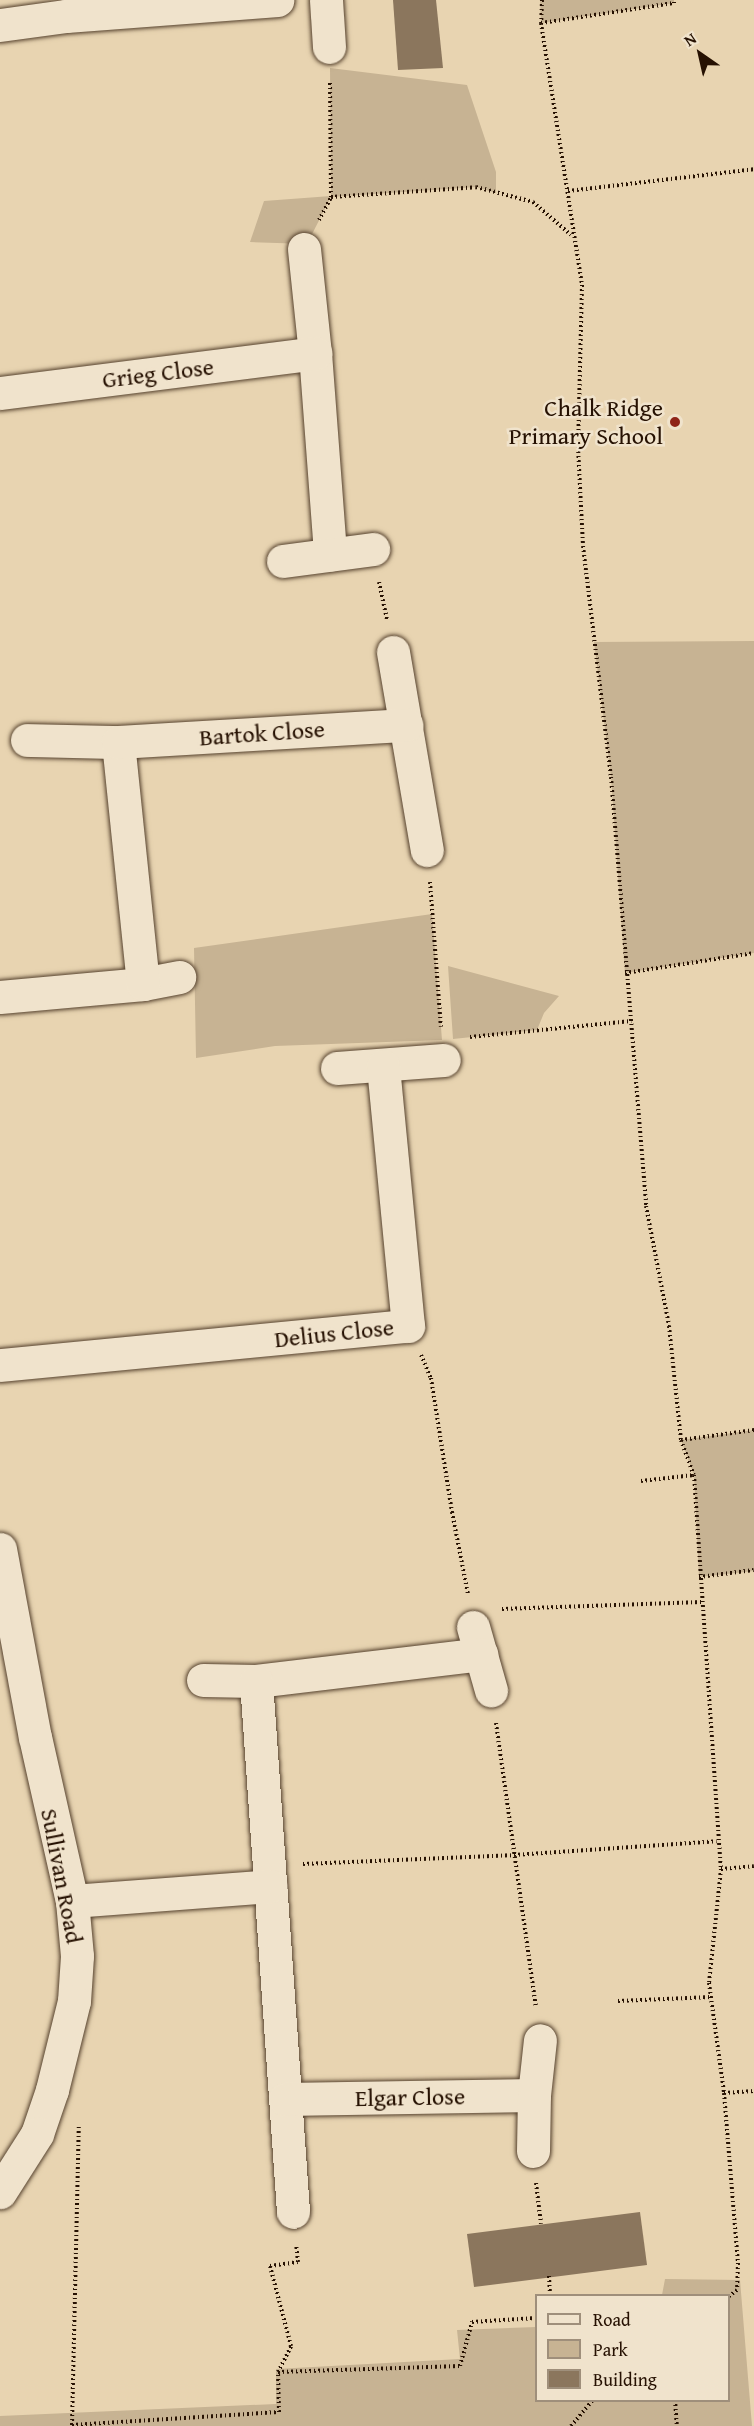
<!DOCTYPE html>
<html>
<head>
<meta charset="utf-8">
<style>
  body { margin:0 }
  #map { position:relative; width:754px; height:2426px; overflow:hidden; background:#e8d4b1; font-family:"Gentium Book Plus",serif }
  div>[style] { position:absolute }
  .green>* { inset:0; background:#c7b393 }
  .building>* { inset:0; background:#8b765d }
  .path>* { height:4px; margin-top:-2px; transform-origin:0; background:repeating-linear-gradient(90deg,#261102 0 1.5px,transparent 0 4.5px) }
  .roads { filter:drop-shadow(0 0 2px #56422e) drop-shadow(0 0 2px #56422e) }
  .minor>* { height:33px; margin:-16.5px; padding:0 16.5px; transform-origin:16.5px; border-radius:16.5px; background:#f0e3cc }
  .dots>* { width:16px; height:16px; translate:-50% -50%; box-sizing:border-box; border:3px solid #f0e3cc; border-radius:50% }
  span { translate:-50% -50%; white-space:nowrap; text-align:center; line-height:1.15; -webkit-text-stroke:5px #f0e3cc; paint-order:stroke }
  .street-label { font-size:24px; color:#261102 }
  .poi-label { font-size:24px; color:#261102 }
  .right { translate:-100% -50%; text-align:right }
  .legend { position:absolute; left:535px; top:2294px; width:195px; height:108px; box-sizing:border-box; background:#f0e3cc; border:2px solid #9f8f7b; margin:0; padding:8px 10px; list-style:none; font-size:18px; color:#261102 }
  .legend li { display:flex; align-items:center; gap:12px; height:30px }
  .legend b { width:30px; border:2px solid #9f8f7b }
  .north { position:absolute; left:670px; top:24px; width:60px; height:60px; -webkit-text-stroke:4px #f0e3cc; paint-order:stroke; rotate:326deg; font-size:16px; font-weight:700; line-height:24px; text-align:center; color:#261102 }
  .north::after { content:''; display:block; margin:auto; width:21px; height:27px; background:#261102; clip-path:polygon(50% 0,100% 100%,50% 72%,0 100%) }
</style>
</head>
<body>
<div id="map">
  <div class="green">
    <i style="clip-path:polygon(540px 0,674px 0,674px 3px,541px 23px)"></i>
    <i style="clip-path:polygon(330px 68px,467px 85px,496px 172px,496px 193px,476px 187px,331px 197px,307px 244px,250px 242px,264px 201px,331px 196px)"></i>
    <i style="clip-path:polygon(754px 641px,754px 953px,625px 973px,611px 777px,594px 642px)"></i>
    <i style="clip-path:polygon(432px 914px,442px 1040px,275px 1046px,196px 1058px,194px 948px)"></i>
    <i style="clip-path:polygon(448px 966px,559px 996px,544px 1013px,537px 1030px,453px 1039px)"></i>
    <i style="clip-path:polygon(754px 1430px,754px 1571px,699px 1577px,694px 1475px,681px 1440px)"></i>
    <i style="clip-path:polygon(665px 2279px,740px 2280px,752px 2426px,0 2426px,0 2416px,276px 2404px,276px 2369px,460px 2359px,457px 2330px,536px 2327px,536px 2400px,728px 2400px,728px 2296px,662px 2295px)"></i>
  </div>
  <div class="building">
    <i style="clip-path:polygon(393px 0,436px 0,443px 68px,398px 70px)"></i>
    <i style="clip-path:polygon(640px 2212px,647px 2265px,474px 2287px,467px 2234px)"></i>
  </div>
  <div class="path">
    <i style="left:542px;top:0;width:23px;rotate:92deg"></i>
    <i style="left:541px;top:23px;width:265px;rotate:81.1deg"></i>
    <i style="left:582px;top:285px;width:162px;rotate:91.4deg"></i>
    <i style="left:578px;top:447px;width:99px;rotate:87.1deg"></i>
    <i style="left:583px;top:546px;width:233px;rotate:83.1deg"></i>
    <i style="left:611px;top:777px;width:430px;rotate:85.3deg"></i>
    <i style="left:646px;top:1206px;width:122px;rotate:79.1deg"></i>
    <i style="left:669px;top:1326px;width:115px;rotate:84deg"></i>
    <i style="left:681px;top:1440px;width:37px;rotate:70deg"></i>
    <i style="left:694px;top:1475px;width:395px;rotate:86.1deg"></i>
    <i style="left:721px;top:1869px;width:115px;rotate:96deg"></i>
    <i style="left:709px;top:1983px;width:111px;rotate:82.2deg"></i>
    <i style="left:724px;top:2093px;width:171px;rotate:85.3deg"></i>
    <i style="left:738px;top:2263px;width:27px;rotate:92deg"></i>
    <i style="left:737px;top:2290px;width:11px;rotate:142deg"></i>
    <i style="left:541px;top:23px;width:134px;rotate:-8.6deg"></i>
    <i style="left:674px;top:3px;width:3px;rotate:-90deg"></i>
    <i style="left:568px;top:191px;width:187px;rotate:-6.7deg"></i>
    <i style="left:331px;top:197px;width:145px;rotate:-3.9deg"></i>
    <i style="left:476px;top:187px;width:59px;rotate:14.7deg"></i>
    <i style="left:533px;top:202px;width:50px;rotate:41deg"></i>
    <i style="left:319px;top:220px;width:26px;rotate:-62deg"></i>
    <i style="left:331px;top:197px;width:116px;rotate:-90.5deg"></i>
    <i style="left:379px;top:582px;width:38px;rotate:78deg"></i>
    <i style="left:430px;top:882px;width:145px;rotate:85.7deg"></i>
    <i style="left:625px;top:973px;width:131px;rotate:-8.8deg"></i>
    <i style="left:470px;top:1037px;width:162px;rotate:-5.7deg"></i>
    <i style="left:421px;top:1355px;width:25px;rotate:67deg"></i>
    <i style="left:431px;top:1378px;width:136px;rotate:81.1deg"></i>
    <i style="left:452px;top:1512px;width:84px;rotate:79deg"></i>
    <i style="left:681px;top:1440px;width:74px;rotate:-7.8deg"></i>
    <i style="left:641px;top:1481px;width:53px;rotate:-6.5deg"></i>
    <i style="left:699px;top:1577px;width:55px;rotate:-7.3deg"></i>
    <i style="left:502px;top:1609px;width:200px;rotate:-2deg"></i>
    <i style="left:496px;top:1723px;width:286px;rotate:82deg"></i>
    <i style="left:303px;top:1864px;width:211px;rotate:-2.4deg"></i>
    <i style="left:514px;top:1855px;width:203px;rotate:-3.9deg"></i>
    <i style="left:721px;top:1869px;width:33px;rotate:-5deg"></i>
    <i style="left:618px;top:2001px;width:93px;rotate:-2.5deg"></i>
    <i style="left:724px;top:2093px;width:30px;rotate:-4deg"></i>
    <i style="left:536px;top:2183px;width:41px;rotate:83deg"></i>
    <i style="left:549px;top:2276px;width:20px;rotate:87deg"></i>
    <i style="left:278px;top:2372px;width:29px;rotate:-63deg"></i>
    <i style="left:291px;top:2346px;width:83px;rotate:-104.7deg"></i>
    <i style="left:270px;top:2266px;width:28px;rotate:-8deg"></i>
    <i style="left:298px;top:2262px;width:18px;rotate:-96deg"></i>
    <i style="left:675px;top:2400px;width:26px;rotate:86deg"></i>
    <i style="left:72px;top:2425px;width:207px;rotate:-3.6deg"></i>
    <i style="left:279px;top:2412px;width:40px;rotate:-91.4deg"></i>
    <i style="left:278px;top:2372px;width:182px;rotate:-1.9deg"></i>
    <i style="left:460px;top:2366px;width:46px;rotate:-74.7deg"></i>
    <i style="left:472px;top:2322px;width:64px;rotate:-3.6deg"></i>
    <i style="left:72px;top:2425px;width:301px;rotate:-88.7deg"></i>
    <i style="left:571px;top:2426px;width:34px;rotate:-50deg"></i>
  </div>
  <div class="roads">
    <div class="minor">
      <i style="left:326px;top:0;width:47px;rotate:86.3deg"></i>
      <i style="left:0;top:25px;width:67px;rotate:-7.8deg"></i>
      <i style="left:66px;top:16px;width:212px;rotate:-4.3deg"></i>
      <i style="left:304px;top:249px;width:105px;rotate:84deg"></i>
      <i style="left:315px;top:353px;width:202px;rotate:85.7deg"></i>
      <i style="left:0;top:393px;width:318px;rotate:-7.2deg"></i>
      <i style="left:283px;top:561px;width:91px;rotate:-7.6deg"></i>
      <i style="left:393px;top:652px;width:201px;rotate:80.3deg"></i>
      <i style="left:27px;top:740px;width:91px;rotate:1.3deg"></i>
      <i style="left:143px;top:984px;width:37px;rotate:-11deg"></i>
      <i style="left:0;top:997px;width:144px;rotate:-5.2deg"></i>
      <i style="left:143px;top:984px;width:243px;rotate:-95.9deg"></i>
      <i style="left:118px;top:742px;width:289px;rotate:-3.4deg"></i>
      <i style="left:337px;top:1068px;width:107px;rotate:-4.3deg"></i>
      <i style="left:0;top:1365px;width:410px;rotate:-5.5deg"></i>
      <i style="left:408px;top:1326px;width:261px;rotate:-95.5deg"></i>
      <i style="left:0;top:1549px;width:191px;rotate:79.5deg"></i>
      <i style="left:35px;top:1737px;width:168px;rotate:77.3deg"></i>
      <i style="left:72px;top:1901px;width:55px;rotate:84.8deg"></i>
      <i style="left:77px;top:1956px;width:45px;rotate:93.8deg"></i>
      <i style="left:74px;top:2001px;width:92px;rotate:103.9deg"></i>
      <i style="left:52px;top:2090px;width:46px;rotate:108.8deg"></i>
      <i style="left:37px;top:2134px;width:69px;rotate:122.5deg"></i>
      <i style="left:473px;top:1627px;width:66px;rotate:74.1deg"></i>
      <i style="left:203px;top:1680px;width:53px;rotate:1.1deg"></i>
      <i style="left:256px;top:1681px;width:227px;rotate:-6.8deg"></i>
      <i style="left:256px;top:1681px;width:532px;rotate:86.01deg"></i>
      <i style="left:72px;top:1901px;width:199px;rotate:-4.3deg"></i>
      <i style="left:285px;top:2099px;width:249px;rotate:-0.9deg"></i>
      <i style="left:533px;top:2151px;width:56px;rotate:-89deg"></i>
      <i style="left:534px;top:2095px;width:55px;rotate:-83.8deg"></i>
    </div>
  </div>
  <div class="dots">
    <i style="left:675px;top:422px;background:#8f2418"></i>
  </div>
  <div class="street-label">
    <span style="left:158px;top:373px;rotate:-7deg">Grieg Close</span>
    <span style="left:262px;top:733px;rotate:-4deg">Bartok Close</span>
    <span style="left:334px;top:1333px;rotate:-6deg">Delius Close</span>
    <span style="left:62px;top:1876px;rotate:79deg">Sullivan Road</span>
    <span style="left:410px;top:2097px;rotate:-1deg">Elgar Close</span>
  </div>
  <div class="poi-label">
    <span class="right" style="left:663px;top:422px">Chalk Ridge<br>Primary School</span>
  </div>
  <ul class="legend">
  <li><b style="height:8px;background:#f0e3cc"></b>Road</li>
  <li><b style="height:16px;background:#c7b393"></b>Park</li>
  <li><b style="height:16px;background:#8b765d"></b>Building</li>
  </ul>
  <div class="north">N</div>
</div>
</body>
</html>
